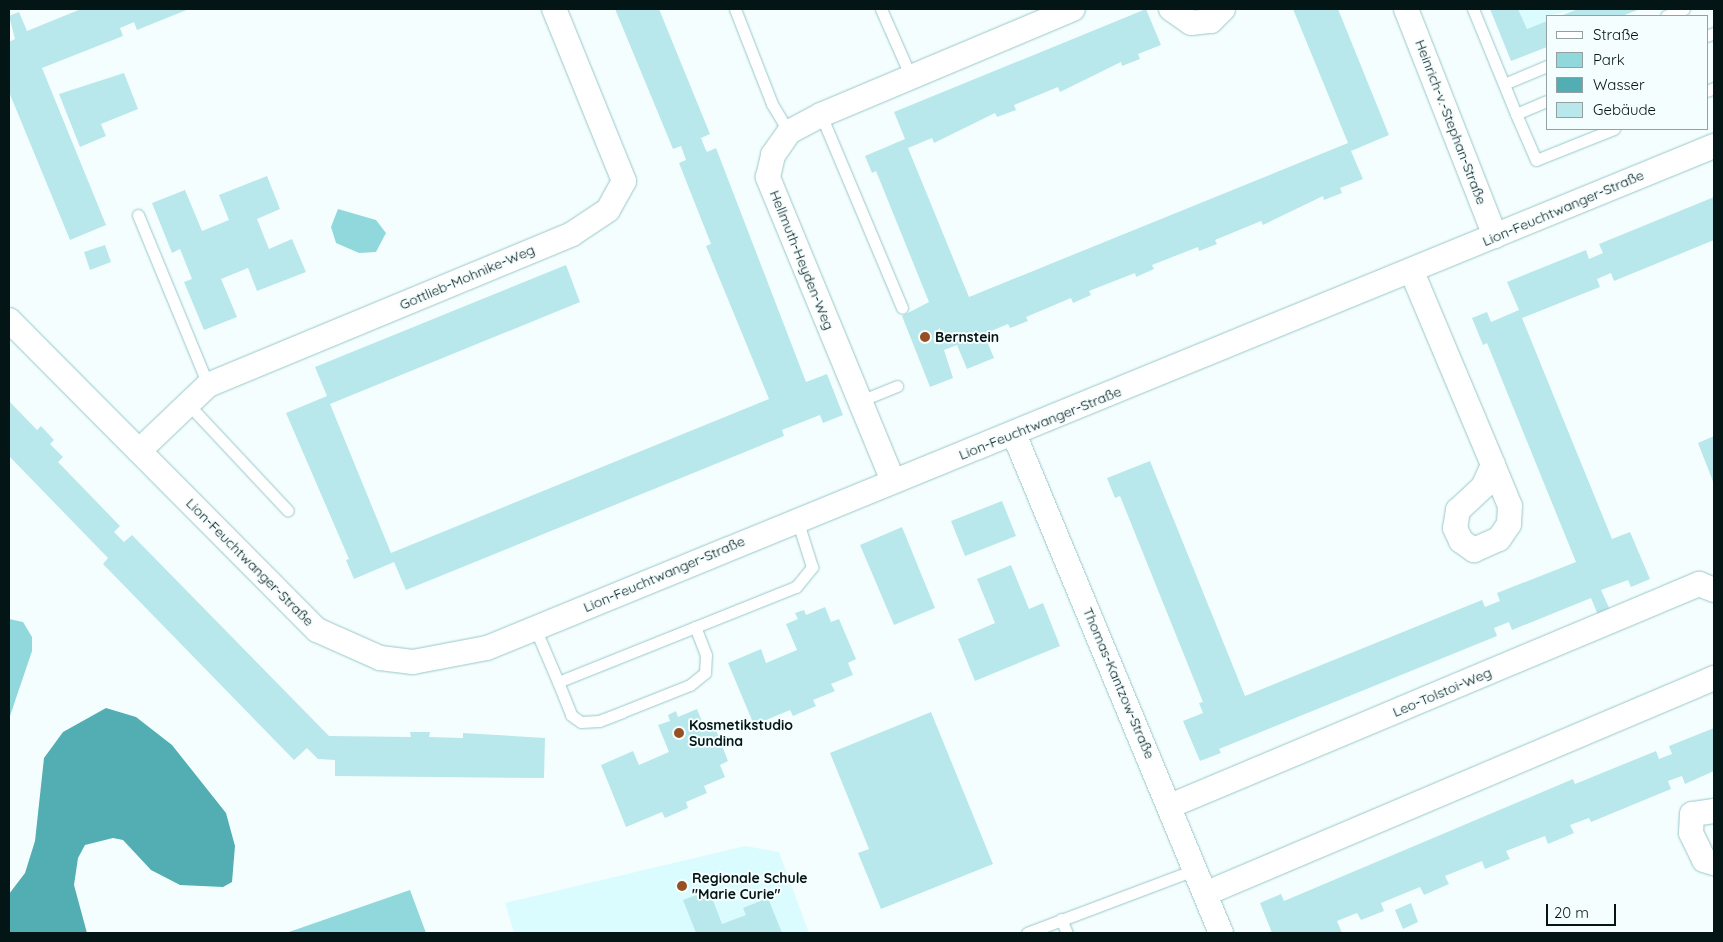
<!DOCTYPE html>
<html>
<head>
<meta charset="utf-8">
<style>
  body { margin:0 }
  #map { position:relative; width:1723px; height:942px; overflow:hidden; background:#f5fefe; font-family:Quicksand,sans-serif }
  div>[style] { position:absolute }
  .built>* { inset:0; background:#dafcfe }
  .green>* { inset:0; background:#91d8dd }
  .water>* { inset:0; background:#53aeb4 }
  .building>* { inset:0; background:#b8e8eb }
  .roads { filter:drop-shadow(0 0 1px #98c7ca) drop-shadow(0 0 1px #98c7ca) }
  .service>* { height:11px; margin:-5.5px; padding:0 5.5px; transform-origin:5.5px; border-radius:5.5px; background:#fff }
  .minor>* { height:24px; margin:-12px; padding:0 12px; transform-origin:12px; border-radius:12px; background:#fff }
  .dots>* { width:14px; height:14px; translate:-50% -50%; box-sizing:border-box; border:2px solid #f5fefe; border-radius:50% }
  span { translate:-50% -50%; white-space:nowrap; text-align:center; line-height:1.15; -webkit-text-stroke:4px #f5fefe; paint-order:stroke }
  .street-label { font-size:14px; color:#041516 }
  .poi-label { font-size:14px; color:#041516; font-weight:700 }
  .left { translate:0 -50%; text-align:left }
  .frame { position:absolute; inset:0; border:10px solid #041516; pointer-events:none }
  .legend { position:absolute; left:1546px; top:15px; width:162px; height:115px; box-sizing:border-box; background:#f5fefe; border:1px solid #95a1a1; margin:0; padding:6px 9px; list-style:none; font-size:15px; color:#041516 }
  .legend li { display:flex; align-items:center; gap:10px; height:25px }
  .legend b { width:25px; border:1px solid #95a1a1 }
  .scale { position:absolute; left:1546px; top:904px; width:70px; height:22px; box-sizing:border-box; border:2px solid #041516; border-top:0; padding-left:6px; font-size:15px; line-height:18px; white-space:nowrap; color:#041516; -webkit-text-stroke:4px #f5fefe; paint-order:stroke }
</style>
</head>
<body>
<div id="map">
  <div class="built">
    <i style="clip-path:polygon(1518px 9px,1578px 9px,1547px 16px,1547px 21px,1527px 29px)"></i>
    <i style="clip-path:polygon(745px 846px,779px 852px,809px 933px,514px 933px,505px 903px)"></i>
  </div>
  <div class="green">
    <i style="clip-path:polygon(338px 209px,376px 220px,386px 233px,376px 252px,359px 253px,336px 243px,331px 227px)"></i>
    <i style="clip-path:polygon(9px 619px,23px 622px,32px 637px,32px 651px,9px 719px)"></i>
    <i style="clip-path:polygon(410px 890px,426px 933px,286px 933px)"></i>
  </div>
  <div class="water">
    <i style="clip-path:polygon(106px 708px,136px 717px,172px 745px,226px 813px,235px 846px,232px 882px,223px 887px,180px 885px,151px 870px,123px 840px,113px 838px,85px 845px,78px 858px,74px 885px,87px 933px,9px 933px,9px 894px,25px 873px,35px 841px,44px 758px,63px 732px)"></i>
  </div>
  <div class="building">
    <i style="clip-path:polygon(81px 9px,189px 9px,137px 30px,134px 22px,120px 28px,123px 36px,42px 68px,106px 225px,70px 240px,9px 92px,9px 42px,15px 39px,9px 16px,19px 12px,27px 31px)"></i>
    <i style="clip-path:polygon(615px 9px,659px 9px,710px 134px,701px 138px,705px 148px,707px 152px,716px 148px,806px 382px,827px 374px,843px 415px,823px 423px,820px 415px,782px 430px,784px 436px,406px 590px,394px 562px,354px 579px,346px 560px,349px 559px,286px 413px,327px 396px,315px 367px,566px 265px,580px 302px,330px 404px,391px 553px,769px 399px,706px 246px,711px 244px,679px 163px,686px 160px,681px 146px,673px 149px)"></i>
    <i style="clip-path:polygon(1146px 9px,1161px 45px,1138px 54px,1140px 59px,1122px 66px,1121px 62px,1060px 92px,1058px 87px,1014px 105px,1016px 110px,997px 117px,995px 113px,934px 143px,932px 138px,908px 148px,969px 297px,1348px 143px,1293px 9px,1338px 9px,1389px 135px,1351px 151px,1363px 179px,1340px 188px,1342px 193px,1324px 200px,1323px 196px,1263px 225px,1261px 221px,1215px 240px,1217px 244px,1199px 251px,1198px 247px,1152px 265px,1154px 269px,1136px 277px,1135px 273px,1089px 291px,1091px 295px,1073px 303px,1071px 298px,1026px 317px,1028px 321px,1010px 328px,1008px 324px,984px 334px,994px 358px,967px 369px,957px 345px,944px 350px,953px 378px,930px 387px,902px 316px,929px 302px,876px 171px,872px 173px,865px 156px,905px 139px,894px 112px)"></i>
    <i style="clip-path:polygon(1490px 9px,1518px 9px,1527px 29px,1547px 21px,1547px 47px,1511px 61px)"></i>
    <i style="clip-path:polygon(1578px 9px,1640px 9px,1622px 16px,1560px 16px)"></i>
    <i style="clip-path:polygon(124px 73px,138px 109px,101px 124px,106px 136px,80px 147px,59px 94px)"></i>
    <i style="clip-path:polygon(267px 176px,280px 209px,257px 219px,269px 249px,292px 239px,306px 272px,257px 291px,248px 268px,221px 279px,237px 317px,204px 330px,184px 282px,192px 279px,180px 249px,172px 253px,152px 203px,185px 190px,202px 231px,229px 220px,219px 195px)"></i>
    <i style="clip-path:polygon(1714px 197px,1714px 240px,1614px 281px,1611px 273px,1597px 279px,1600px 287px,1522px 318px,1612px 539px,1630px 532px,1650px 579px,1631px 587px,1628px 580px,1601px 590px,1610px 610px,1598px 615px,1591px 598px,1512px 630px,1509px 622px,1494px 628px,1497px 636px,1219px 749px,1221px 753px,1200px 761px,1183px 721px,1203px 713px,1199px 703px,1203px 702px,1120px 496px,1115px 498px,1107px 478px,1150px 461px,1245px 696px,1482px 600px,1485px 607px,1500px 601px,1497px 593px,1576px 562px,1487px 343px,1483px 345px,1472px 318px,1487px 312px,1491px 322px,1519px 310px,1507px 282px,1586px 250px,1589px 259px,1603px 253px,1599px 244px)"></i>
    <i style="clip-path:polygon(105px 245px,111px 262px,90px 270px,84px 252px)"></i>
    <i style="clip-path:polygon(9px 401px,37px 430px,41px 426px,54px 440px,50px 444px,63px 457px,58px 462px,120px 526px,114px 532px,124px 542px,132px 535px,329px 736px,411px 737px,410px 732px,430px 732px,429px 737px,463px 738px,463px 733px,545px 738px,544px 778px,335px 776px,335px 760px,318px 759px,307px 748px,294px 760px,103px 564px,108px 558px,9px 456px)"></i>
    <i style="clip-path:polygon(1714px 436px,1714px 484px,1698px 443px)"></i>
    <i style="clip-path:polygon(1002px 501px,1016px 536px,965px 556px,951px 521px)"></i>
    <i style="clip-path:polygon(902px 527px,935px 608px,894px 625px,860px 545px)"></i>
    <i style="clip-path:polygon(1011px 565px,1029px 609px,1043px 603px,1060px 646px,975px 681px,958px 639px,995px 623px,977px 579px)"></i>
    <i style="clip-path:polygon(825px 607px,831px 622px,839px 619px,856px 659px,848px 663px,853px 675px,831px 684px,835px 691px,813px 700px,816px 706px,793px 716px,790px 710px,754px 725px,728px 663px,761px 649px,766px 663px,797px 650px,786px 624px,798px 619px,795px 613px,804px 610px,806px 615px)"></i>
    <i style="clip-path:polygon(697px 709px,703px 724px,712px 720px,728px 761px,720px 765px,725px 777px,704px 786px,707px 793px,686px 802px,688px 808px,665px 818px,662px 812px,626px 827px,601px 765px,633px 751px,639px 765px,669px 752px,658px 725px,670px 721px,668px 715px,676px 711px,678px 717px)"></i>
    <i style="clip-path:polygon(931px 712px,993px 864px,881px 909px,858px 853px,869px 849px,830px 753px)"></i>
    <i style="clip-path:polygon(1714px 728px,1714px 771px,1685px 784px,1682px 776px,1668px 781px,1671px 789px,1591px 822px,1589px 818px,1570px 825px,1574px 833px,1548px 844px,1545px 836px,1506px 851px,1510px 859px,1485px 869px,1482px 861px,1445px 876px,1449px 884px,1424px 895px,1420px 887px,1381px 903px,1384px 911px,1361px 920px,1357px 913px,1337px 921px,1342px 933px,1272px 933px,1260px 903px,1281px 894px,1284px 901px,1573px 779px,1575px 784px,1656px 751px,1659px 759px,1672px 754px,1669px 746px)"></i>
    <i style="clip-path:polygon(709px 890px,722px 924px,746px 915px,743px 908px,768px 898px,782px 933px,696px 933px,683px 900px)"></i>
    <i style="clip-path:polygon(1411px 903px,1418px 922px,1403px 929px,1395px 910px)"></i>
  </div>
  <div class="roads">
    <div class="service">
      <i style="left:735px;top:9px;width:102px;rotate:68.7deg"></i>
      <i style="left:772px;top:104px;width:33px;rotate:59deg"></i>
      <i style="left:881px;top:9px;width:74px;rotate:66.2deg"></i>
      <i style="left:1473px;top:9px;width:113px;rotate:67.7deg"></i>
      <i style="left:1516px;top:114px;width:34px;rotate:-23deg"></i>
      <i style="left:1666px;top:16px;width:19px;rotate:-21deg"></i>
      <i style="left:1707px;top:36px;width:8px;rotate:-23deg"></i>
      <i style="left:1504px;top:84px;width:47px;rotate:-22.7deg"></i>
      <i style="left:1707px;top:91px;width:8px;rotate:-23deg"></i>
      <i style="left:1516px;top:114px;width:50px;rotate:66.5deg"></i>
      <i style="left:1536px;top:160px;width:84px;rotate:-21.7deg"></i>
      <i style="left:821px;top:115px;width:209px;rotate:67.2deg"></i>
      <i style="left:138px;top:215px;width:184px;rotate:67.6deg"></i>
      <i style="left:860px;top:401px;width:40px;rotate:-22deg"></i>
      <i style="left:188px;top:404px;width:146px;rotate:46.9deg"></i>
      <i style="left:535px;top:628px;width:59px;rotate:66.9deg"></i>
      <i style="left:558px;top:682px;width:256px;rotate:-21.8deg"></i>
      <i style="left:796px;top:587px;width:26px;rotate:-51deg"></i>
      <i style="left:812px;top:567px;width:50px;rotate:-107.4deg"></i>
      <i style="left:558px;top:682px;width:35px;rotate:68deg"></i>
      <i style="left:571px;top:715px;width:12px;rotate:35deg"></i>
      <i style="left:581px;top:722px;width:18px;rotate:-3deg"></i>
      <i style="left:599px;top:721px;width:25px;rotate:-21deg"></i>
      <i style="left:622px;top:712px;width:73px;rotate:-21.7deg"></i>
      <i style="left:690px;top:685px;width:19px;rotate:-39deg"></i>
      <i style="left:705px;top:673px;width:18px;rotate:-87deg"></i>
      <i style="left:706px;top:655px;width:30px;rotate:-111deg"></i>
      <i style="left:1061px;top:919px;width:15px;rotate:67deg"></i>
      <i style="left:1027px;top:933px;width:181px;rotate:-20.7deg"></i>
    </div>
    <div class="minor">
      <i style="left:1171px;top:9px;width:24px;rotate:35deg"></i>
      <i style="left:1191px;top:23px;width:20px;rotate:-6deg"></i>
      <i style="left:1211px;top:21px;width:17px;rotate:-45deg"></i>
      <i style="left:1406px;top:9px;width:244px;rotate:68.6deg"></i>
      <i style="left:1412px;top:272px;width:209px;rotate:67.2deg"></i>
      <i style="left:1493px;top:465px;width:24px;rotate:114deg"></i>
      <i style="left:1483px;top:487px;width:34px;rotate:137deg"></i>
      <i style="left:1458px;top:510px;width:18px;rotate:99deg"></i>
      <i style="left:1455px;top:528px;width:14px;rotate:65deg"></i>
      <i style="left:1461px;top:541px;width:16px;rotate:35deg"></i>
      <i style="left:1474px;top:550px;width:27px;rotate:-24deg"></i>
      <i style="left:1499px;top:539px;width:18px;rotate:-56deg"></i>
      <i style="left:1509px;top:524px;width:18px;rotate:-87deg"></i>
      <i style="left:1510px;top:506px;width:44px;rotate:-112.5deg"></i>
      <i style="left:9px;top:320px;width:437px;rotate:45.2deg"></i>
      <i style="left:317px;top:630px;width:69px;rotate:24deg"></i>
      <i style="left:380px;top:658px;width:33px;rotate:7deg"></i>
      <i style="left:413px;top:662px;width:75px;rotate:-10.7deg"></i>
      <i style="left:487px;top:648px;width:1326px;rotate:-22.25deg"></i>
      <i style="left:1014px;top:434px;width:540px;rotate:67.47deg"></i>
      <i style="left:139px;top:451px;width:95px;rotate:-43.7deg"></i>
      <i style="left:208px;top:385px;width:394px;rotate:-22.5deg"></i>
      <i style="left:572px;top:234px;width:43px;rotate:-33.7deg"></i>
      <i style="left:608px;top:210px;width:33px;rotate:-61deg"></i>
      <i style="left:624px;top:181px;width:186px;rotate:-112.1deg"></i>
      <i style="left:893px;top:481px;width:329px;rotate:-112.4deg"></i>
      <i style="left:768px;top:177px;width:23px;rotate:-77deg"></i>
      <i style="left:773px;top:155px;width:28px;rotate:-55deg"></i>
      <i style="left:789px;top:132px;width:36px;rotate:-28deg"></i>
      <i style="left:821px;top:115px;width:273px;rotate:-22.8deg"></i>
      <i style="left:1170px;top:806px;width:574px;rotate:-22.77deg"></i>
      <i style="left:1699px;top:584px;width:16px;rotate:22deg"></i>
      <i style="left:1714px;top:811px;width:22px;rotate:172deg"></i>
      <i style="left:1692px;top:814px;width:19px;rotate:93deg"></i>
      <i style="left:1691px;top:833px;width:30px;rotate:64deg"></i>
      <i style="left:1704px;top:860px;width:10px;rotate:17deg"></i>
      <i style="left:1207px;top:893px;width:551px;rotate:-22.98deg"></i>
    </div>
  </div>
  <div class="dots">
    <i style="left:925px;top:337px;background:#955124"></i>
    <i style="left:679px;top:733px;background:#955124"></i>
    <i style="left:682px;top:886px;background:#955124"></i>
  </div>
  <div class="street-label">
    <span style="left:1451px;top:122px;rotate:69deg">Heinrich-v.-Stephan-Straße</span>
    <span style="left:1563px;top:208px;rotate:-23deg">Lion-Feuchtwanger-Straße</span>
    <span style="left:802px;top:260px;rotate:68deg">Hellmuth-Heyden-Weg</span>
    <span style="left:467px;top:277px;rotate:-23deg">Gottlieb-Mohnike-Weg</span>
    <span style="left:1040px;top:423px;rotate:-22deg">Lion-Feuchtwanger-Straße</span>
    <span style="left:250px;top:562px;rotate:45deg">Lion-Feuchtwanger-Straße</span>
    <span style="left:664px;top:574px;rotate:-23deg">Lion-Feuchtwanger-Straße</span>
    <span style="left:1119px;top:683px;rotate:67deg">Thomas-Kantzow-Straße</span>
    <span style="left:1442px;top:692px;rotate:-23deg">Leo-Tolstoi-Weg</span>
  </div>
  <div class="poi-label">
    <span class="left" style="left:935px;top:337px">Bernstein</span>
    <span class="left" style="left:689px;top:733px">Kosmetikstudio<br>Sundina</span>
    <span class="left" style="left:692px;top:886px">Regionale Schule<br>"Marie Curie"</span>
  </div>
  <div class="frame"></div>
  <ul class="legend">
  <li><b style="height:6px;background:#fff"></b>Straße</li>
  <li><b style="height:14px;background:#91d8dd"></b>Park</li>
  <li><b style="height:14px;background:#53aeb4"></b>Wasser</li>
  <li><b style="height:14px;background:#b8e8eb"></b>Gebäude</li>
  </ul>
  <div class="scale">20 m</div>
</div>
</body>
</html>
